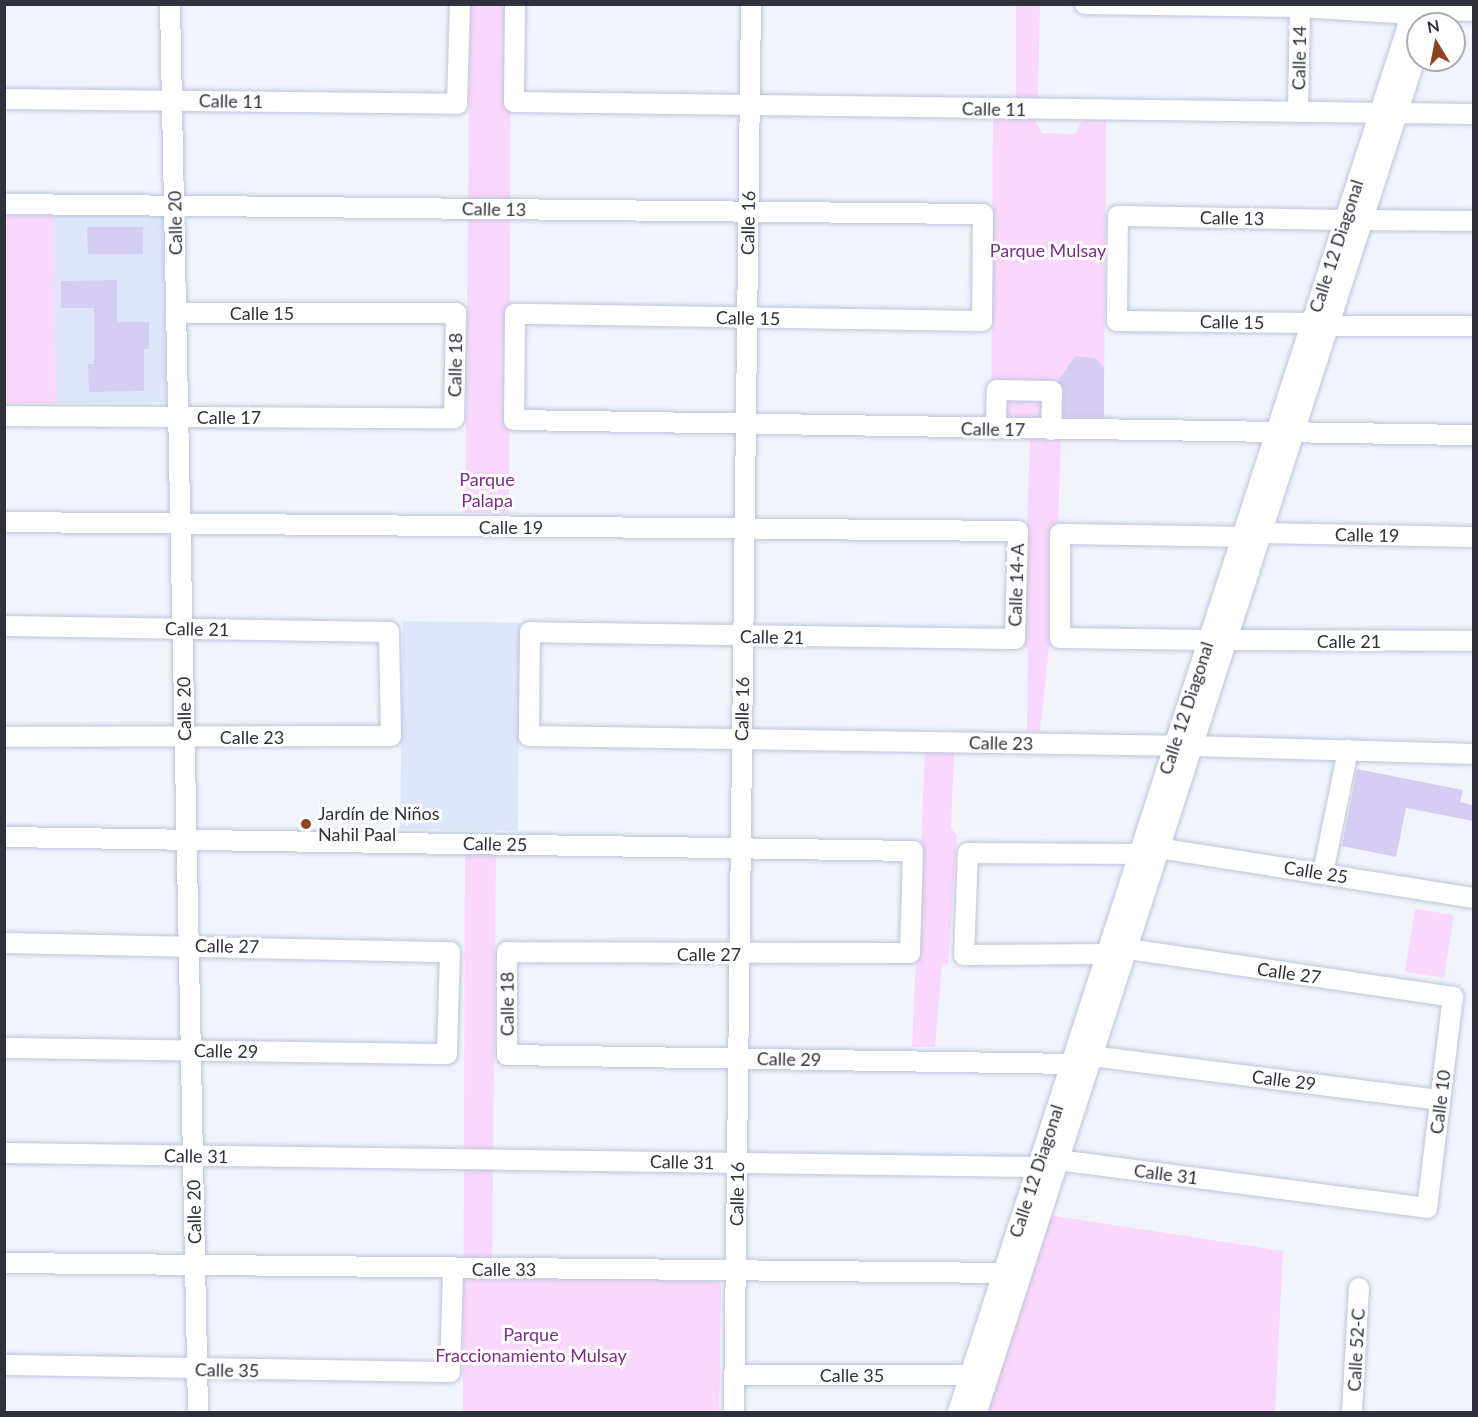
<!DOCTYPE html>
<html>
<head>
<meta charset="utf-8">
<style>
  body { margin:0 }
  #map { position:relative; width:1478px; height:1417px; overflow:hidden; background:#f1f4fc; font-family:Lato,sans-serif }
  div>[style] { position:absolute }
  .built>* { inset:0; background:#dee6fc }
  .green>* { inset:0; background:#fad7fd }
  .building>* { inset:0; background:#d6cef2 }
  .roads { filter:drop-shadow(0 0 2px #bdc4d8) drop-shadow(0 0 2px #bdc4d8) }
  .minor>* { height:20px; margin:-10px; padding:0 10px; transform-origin:10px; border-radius:10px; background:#fff }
  .dots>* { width:16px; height:16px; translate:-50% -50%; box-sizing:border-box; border:3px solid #fff; border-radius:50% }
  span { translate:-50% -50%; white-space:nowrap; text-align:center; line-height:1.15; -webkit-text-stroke:6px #fff; paint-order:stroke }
  .street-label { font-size:18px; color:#2f323a }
  .park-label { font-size:18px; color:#7b2e85 }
  .poi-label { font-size:18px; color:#2f323a }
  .left { translate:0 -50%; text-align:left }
  .frame { position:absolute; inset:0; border:6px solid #2f323a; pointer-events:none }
  .north { position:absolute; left:1406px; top:12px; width:60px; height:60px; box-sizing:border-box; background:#fff; border:2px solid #acadb0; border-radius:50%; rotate:350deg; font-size:16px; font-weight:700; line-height:24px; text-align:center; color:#2f323a }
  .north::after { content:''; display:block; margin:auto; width:21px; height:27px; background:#8d4424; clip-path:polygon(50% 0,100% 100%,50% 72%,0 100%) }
</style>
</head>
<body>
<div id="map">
  <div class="built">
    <i style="clip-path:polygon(53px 216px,163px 216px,166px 402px,56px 403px)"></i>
    <i style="clip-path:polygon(403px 621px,520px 623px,518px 831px,400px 829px)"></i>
  </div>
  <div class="green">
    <i style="clip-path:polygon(470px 5px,511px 5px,509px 513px,465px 513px)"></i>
    <i style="clip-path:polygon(1016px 5px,1040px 5px,1038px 98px,1016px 98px)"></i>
    <i style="clip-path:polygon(993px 119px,1035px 119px,1042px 133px,1075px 134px,1082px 120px,1106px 120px,1104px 419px,991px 418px)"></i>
    <i style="clip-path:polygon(5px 216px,53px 216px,56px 403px,5px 403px)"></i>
    <i style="clip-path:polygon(1030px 437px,1061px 437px,1058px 524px,1063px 525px,1053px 646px,1049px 647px,1040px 731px,1027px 731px,1028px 648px,1023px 647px)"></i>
    <i style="clip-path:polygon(925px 752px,954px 752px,951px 828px,957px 836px,948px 964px,942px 965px,935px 1047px,912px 1047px)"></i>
    <i style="clip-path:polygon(465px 850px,496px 851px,492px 1277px,717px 1281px,721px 1285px,719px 1412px,463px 1412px)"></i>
    <i style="clip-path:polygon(1415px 909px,1454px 915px,1444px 978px,1405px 972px)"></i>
    <i style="clip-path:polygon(1049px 1215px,1283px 1251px,1275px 1412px,986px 1412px)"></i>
  </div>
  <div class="building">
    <i style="clip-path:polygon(87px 227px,143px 227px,143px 254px,88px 254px)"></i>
    <i style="clip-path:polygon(117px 280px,117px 322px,149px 322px,149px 349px,144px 349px,144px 391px,89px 392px,88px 364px,94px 364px,94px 308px,61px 308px,61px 281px)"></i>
    <i style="clip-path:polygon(1075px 356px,1095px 358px,1104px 367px,1104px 417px,1063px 417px,1064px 391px,1058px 381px)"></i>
    <i style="clip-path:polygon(1357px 769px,1463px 790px,1460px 802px,1473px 805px,1473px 821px,1406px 808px,1396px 857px,1342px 846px)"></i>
  </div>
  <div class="roads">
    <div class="minor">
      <i style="left:170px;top:4px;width:1408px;rotate:88.86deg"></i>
      <i style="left:515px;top:4px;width:98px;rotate:90.6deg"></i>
      <i style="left:514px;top:102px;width:960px;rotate:0.72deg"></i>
      <i style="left:1085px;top:4px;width:215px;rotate:0.8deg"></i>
      <i style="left:1300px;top:7px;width:112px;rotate:3.6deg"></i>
      <i style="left:1431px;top:10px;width:43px;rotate:1.3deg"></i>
      <i style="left:4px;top:99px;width:453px;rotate:0.6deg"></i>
      <i style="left:457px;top:104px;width:100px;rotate:-88.3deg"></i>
      <i style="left:1298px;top:112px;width:108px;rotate:-88.9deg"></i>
      <i style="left:4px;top:204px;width:979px;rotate:0.59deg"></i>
      <i style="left:983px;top:214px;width:107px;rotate:90.5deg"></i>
      <i style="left:982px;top:321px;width:467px;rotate:-179.1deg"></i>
      <i style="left:515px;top:314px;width:106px;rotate:90.5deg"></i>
      <i style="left:514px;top:420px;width:960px;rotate:0.9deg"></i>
      <i style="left:1362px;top:220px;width:112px;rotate:0.5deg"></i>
      <i style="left:1311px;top:323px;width:194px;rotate:-179.4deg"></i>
      <i style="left:1117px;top:321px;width:105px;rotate:-89.5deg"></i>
      <i style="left:1118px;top:216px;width:227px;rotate:1deg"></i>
      <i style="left:1328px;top:326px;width:146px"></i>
      <i style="left:4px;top:416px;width:450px;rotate:0.3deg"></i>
      <i style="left:454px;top:418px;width:105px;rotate:-88.9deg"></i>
      <i style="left:456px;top:313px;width:279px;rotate:180deg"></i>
      <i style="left:996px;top:429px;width:39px;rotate:-89deg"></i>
      <i style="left:997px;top:390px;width:55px;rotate:1deg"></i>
      <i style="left:1052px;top:391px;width:39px;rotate:91deg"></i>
      <i style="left:4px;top:522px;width:1014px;rotate:0.51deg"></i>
      <i style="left:1018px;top:531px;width:108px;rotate:91.6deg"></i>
      <i style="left:1015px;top:639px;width:485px;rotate:-179.2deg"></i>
      <i style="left:530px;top:632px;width:104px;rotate:90.6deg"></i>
      <i style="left:529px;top:736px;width:661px;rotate:0.87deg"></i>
      <i style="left:1190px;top:746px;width:284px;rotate:1.6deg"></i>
      <i style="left:1260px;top:533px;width:214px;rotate:1.1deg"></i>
      <i style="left:4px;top:626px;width:385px;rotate:0.9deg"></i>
      <i style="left:389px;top:632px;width:104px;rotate:88.9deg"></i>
      <i style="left:391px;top:736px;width:387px;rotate:179.9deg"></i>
      <i style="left:1208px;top:640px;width:148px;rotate:-179.2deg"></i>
      <i style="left:1060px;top:638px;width:104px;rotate:-90deg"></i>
      <i style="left:1060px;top:534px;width:182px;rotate:0.9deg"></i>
      <i style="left:1225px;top:640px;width:249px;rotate:0.2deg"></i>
      <i style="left:4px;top:837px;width:909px;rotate:0.88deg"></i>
      <i style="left:913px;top:851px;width:102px;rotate:91.7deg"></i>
      <i style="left:910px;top:953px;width:403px;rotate:-179.9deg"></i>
      <i style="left:507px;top:952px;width:103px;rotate:90deg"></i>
      <i style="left:507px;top:1055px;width:564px;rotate:0.91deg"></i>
      <i style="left:1158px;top:848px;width:320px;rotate:9deg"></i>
      <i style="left:1323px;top:873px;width:126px;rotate:-78.5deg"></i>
      <i style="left:4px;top:943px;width:446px;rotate:1.2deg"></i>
      <i style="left:450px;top:952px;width:102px;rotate:91.7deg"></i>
      <i style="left:447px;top:1054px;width:443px;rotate:-179.2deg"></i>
      <i style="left:1106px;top:954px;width:142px;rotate:179.6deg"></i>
      <i style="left:964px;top:955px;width:102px;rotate:-87.8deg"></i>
      <i style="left:968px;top:853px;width:171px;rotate:0.3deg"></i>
      <i style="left:1091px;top:1056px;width:352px;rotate:7.2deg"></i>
      <i style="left:4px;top:1153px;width:1033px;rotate:0.78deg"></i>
      <i style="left:1037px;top:1167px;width:22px;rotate:-18deg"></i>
      <i style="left:1058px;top:1160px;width:372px;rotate:7.4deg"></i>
      <i style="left:1427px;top:1208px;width:213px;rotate:-83deg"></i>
      <i style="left:1453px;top:997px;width:331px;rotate:-171.6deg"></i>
      <i style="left:4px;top:1263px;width:999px;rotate:0.57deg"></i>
      <i style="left:4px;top:1365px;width:446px;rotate:0.9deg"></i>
      <i style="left:450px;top:1372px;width:103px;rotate:-88.3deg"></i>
      <i style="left:735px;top:1375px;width:235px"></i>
      <i style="left:734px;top:1412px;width:1408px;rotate:-89.31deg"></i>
      <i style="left:958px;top:1412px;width:1480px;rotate:-72.02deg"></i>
      <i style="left:977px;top:1412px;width:1433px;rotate:-72.07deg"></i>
      <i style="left:1352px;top:1412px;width:124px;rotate:-86.8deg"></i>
    </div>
  </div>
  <div class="dots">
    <i style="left:306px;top:824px;background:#8d4424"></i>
  </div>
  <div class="street-label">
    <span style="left:1299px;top:58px;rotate:-89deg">Calle 14</span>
    <span style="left:231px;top:101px;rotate:1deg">Calle 11</span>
    <span style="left:994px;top:109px;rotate:1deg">Calle 11</span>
    <span style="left:494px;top:209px;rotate:1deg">Calle 13</span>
    <span style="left:1232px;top:218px;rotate:1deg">Calle 13</span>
    <span style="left:175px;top:223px;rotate:-91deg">Calle 20</span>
    <span style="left:748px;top:223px;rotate:-89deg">Calle 16</span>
    <span style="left:1336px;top:246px;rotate:-72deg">Calle 12 Diagonal</span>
    <span style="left:262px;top:313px">Calle 15</span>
    <span style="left:748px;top:318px;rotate:1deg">Calle 15</span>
    <span style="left:1232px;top:322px;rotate:1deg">Calle 15</span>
    <span style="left:455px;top:365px;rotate:-89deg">Calle 18</span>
    <span style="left:229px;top:417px">Calle 17</span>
    <span style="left:993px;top:429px;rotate:1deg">Calle 17</span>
    <span style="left:511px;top:527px">Calle 19</span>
    <span style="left:1367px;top:535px;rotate:1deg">Calle 19</span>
    <span style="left:1016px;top:585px;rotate:-88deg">Calle 14-A</span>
    <span style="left:197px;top:629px;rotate:1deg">Calle 21</span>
    <span style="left:772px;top:637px;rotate:1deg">Calle 21</span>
    <span style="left:1349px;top:641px">Calle 21</span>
    <span style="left:1186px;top:708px;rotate:-72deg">Calle 12 Diagonal</span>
    <span style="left:184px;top:709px;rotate:-91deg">Calle 20</span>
    <span style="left:742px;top:709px;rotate:-89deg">Calle 16</span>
    <span style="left:252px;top:737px">Calle 23</span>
    <span style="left:1001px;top:743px;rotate:1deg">Calle 23</span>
    <span style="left:495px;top:844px;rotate:1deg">Calle 25</span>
    <span style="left:1316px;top:872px;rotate:9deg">Calle 25</span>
    <span style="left:227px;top:946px;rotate:1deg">Calle 27</span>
    <span style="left:709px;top:954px">Calle 27</span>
    <span style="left:1289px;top:973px;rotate:8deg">Calle 27</span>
    <span style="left:507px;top:1004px;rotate:-90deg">Calle 18</span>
    <span style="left:226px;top:1051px;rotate:1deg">Calle 29</span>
    <span style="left:789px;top:1059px;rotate:1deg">Calle 29</span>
    <span style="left:1284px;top:1080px;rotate:7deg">Calle 29</span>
    <span style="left:1440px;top:1102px;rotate:-83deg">Calle 10</span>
    <span style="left:196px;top:1156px;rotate:1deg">Calle 31</span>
    <span style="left:682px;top:1162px;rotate:1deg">Calle 31</span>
    <span style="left:1036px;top:1171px;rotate:-72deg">Calle 12 Diagonal</span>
    <span style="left:1166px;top:1174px;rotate:7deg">Calle 31</span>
    <span style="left:737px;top:1194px;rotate:-89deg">Calle 16</span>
    <span style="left:194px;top:1212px;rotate:-91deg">Calle 20</span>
    <span style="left:504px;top:1269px">Calle 33</span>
    <span style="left:1356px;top:1350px;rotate:-87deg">Calle 52-C</span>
    <span style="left:227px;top:1370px;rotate:1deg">Calle 35</span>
    <span style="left:852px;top:1375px">Calle 35</span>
  </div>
  <div class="park-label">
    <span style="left:1048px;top:250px">Parque Mulsay</span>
    <span style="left:487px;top:490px">Parque<br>Palapa</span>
    <span style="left:531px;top:1345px">Parque<br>Fraccionamiento Mulsay</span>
  </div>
  <div class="poi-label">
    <span class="left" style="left:318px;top:824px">Jardín de Niños<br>Nahil Paal</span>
  </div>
  <div class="frame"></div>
  <div class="north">N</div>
</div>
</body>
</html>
